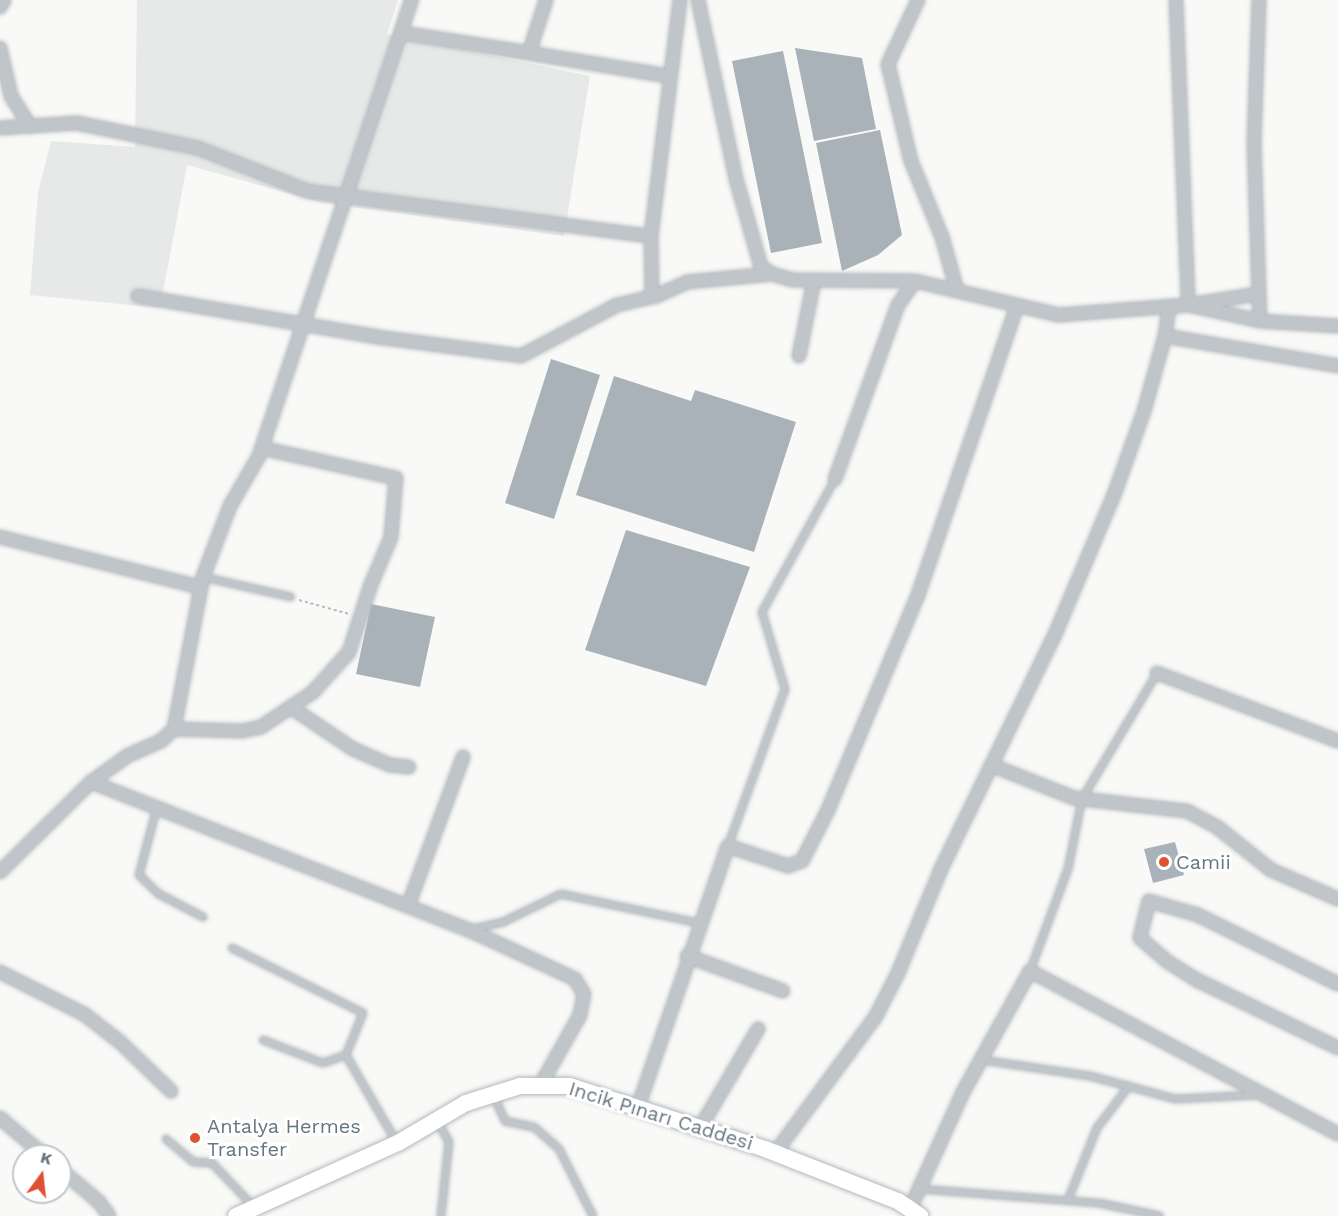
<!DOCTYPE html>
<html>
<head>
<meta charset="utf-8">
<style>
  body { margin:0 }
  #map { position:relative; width:1338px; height:1216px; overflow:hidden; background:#f9f9f7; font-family:"Work Sans",sans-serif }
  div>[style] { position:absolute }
  .built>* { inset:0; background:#e7e8e8 }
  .building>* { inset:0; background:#a9b2b8 }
  .path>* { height:2px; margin-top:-1px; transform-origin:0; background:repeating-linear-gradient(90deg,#bbbec1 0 3px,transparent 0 6px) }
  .roads { filter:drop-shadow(0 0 2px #b3b9bd) drop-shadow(0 0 2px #b3b9bd) }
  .lane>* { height:6px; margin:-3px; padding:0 3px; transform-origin:3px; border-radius:3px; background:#c0c5c9 }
  .street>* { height:12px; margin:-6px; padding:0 6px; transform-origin:6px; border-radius:6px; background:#c0c5c9 }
  .secondary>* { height:16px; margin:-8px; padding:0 8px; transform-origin:8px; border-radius:8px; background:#fff }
  .dots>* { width:16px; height:16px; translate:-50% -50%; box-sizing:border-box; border:3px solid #fff; border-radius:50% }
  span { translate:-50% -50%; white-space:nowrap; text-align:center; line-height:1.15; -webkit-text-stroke:6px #fff; paint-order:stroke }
  .poi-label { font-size:20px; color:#657681 }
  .left { translate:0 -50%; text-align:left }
  .street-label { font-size:20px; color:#657681 }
  .north { position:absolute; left:12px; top:1144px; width:60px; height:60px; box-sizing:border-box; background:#fff; border:2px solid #c1c8cd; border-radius:50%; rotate:15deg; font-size:16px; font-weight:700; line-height:24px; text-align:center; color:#657681 }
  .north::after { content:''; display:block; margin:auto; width:21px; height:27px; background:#df5231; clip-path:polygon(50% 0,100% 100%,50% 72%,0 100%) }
</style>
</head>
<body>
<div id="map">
  <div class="built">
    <i style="clip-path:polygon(137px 0,398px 0,387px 34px,590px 76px,564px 236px,323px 203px,187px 165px,160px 308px,30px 295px,38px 192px,51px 141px,135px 147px)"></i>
  </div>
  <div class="building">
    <i style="clip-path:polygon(795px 48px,862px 58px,876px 129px,814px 141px)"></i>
    <i style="clip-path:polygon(783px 51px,822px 243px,771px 253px,732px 61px)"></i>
    <i style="clip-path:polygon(880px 130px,902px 235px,878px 255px,842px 271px,816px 143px)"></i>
    <i style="clip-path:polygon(551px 359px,600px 375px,554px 519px,505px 503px)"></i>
    <i style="clip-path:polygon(614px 376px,691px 401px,695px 390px,796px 422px,754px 552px,576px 495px)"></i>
    <i style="clip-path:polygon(626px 530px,750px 567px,706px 686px,585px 650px)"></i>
    <i style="clip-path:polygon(371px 604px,435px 617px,420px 687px,356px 674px)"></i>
    <i style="clip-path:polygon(1175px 842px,1184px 875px,1153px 883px,1144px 849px)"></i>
  </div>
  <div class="path">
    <i style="left:299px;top:600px;width:52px;rotate:15.6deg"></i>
  </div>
  <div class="roads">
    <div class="lane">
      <i style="left:203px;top:577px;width:90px;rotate:12.8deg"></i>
      <i style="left:157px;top:807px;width:70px;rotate:104.8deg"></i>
      <i style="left:139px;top:875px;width:28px;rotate:44deg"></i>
      <i style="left:159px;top:894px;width:50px;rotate:27.6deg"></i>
      <i style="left:728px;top:846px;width:167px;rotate:-70deg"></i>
      <i style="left:785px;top:689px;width:80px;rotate:-106.6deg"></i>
      <i style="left:762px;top:612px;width:152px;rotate:-61.2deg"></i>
      <i style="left:473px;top:929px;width:31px;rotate:-13deg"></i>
      <i style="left:503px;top:922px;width:64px;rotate:-25.8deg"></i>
      <i style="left:561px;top:894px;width:141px;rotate:11.9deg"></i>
      <i style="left:232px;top:948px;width:146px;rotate:26.4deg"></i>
      <i style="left:363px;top:1013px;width:45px;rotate:112deg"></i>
      <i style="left:346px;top:1055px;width:102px;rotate:59.9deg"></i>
      <i style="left:1030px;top:971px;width:109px;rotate:-69.6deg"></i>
      <i style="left:1068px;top:869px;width:71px;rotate:-78.7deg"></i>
      <i style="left:1082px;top:799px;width:147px;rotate:-59.2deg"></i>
      <i style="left:263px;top:1040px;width:64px;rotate:21deg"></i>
      <i style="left:323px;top:1063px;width:24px;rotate:-19deg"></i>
      <i style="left:982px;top:1060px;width:109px;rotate:8.4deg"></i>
      <i style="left:1090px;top:1076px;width:88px;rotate:15.1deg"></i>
      <i style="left:1175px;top:1099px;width:83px;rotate:-2.8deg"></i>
      <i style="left:493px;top:1095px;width:29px;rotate:65deg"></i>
      <i style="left:505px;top:1121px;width:30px;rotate:12deg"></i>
      <i style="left:534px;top:1127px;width:33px;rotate:41deg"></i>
      <i style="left:559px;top:1149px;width:75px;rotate:63.1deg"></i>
      <i style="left:437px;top:1121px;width:24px;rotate:60deg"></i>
      <i style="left:449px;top:1142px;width:74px;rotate:96.2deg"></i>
      <i style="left:166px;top:1139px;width:35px;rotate:40deg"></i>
      <i style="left:193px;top:1162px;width:19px;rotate:3deg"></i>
      <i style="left:212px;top:1163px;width:59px;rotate:46.4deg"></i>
      <i style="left:920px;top:1189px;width:180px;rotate:4.5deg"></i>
      <i style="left:1099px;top:1203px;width:62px;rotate:12deg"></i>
      <i style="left:1068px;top:1200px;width:78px;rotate:-68.1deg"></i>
      <i style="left:1097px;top:1128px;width:53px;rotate:-52.7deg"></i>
    </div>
    <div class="street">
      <i style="left:698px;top:0;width:183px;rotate:78deg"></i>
      <i style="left:736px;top:179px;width:91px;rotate:74.1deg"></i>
      <i style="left:761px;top:267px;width:13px;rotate:32deg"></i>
      <i style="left:772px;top:274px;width:22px;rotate:16deg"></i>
      <i style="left:793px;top:280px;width:122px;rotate:0.5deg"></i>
      <i style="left:915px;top:281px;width:148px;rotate:13.3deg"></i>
      <i style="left:1059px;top:315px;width:129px;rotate:-4.4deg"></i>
      <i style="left:1188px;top:305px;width:71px;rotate:-8.9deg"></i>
      <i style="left:918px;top:0;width:71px;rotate:115.1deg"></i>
      <i style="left:888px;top:64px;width:100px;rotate:76.7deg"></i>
      <i style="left:911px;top:161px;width:82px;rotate:67.8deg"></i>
      <i style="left:942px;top:237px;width:55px;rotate:74.2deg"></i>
      <i style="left:1176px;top:0;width:305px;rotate:87.7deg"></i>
      <i style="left:1188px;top:305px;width:74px;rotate:12.5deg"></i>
      <i style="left:1260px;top:321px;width:78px;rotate:3.7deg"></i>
      <i style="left:1259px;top:0;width:143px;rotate:92deg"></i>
      <i style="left:1254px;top:143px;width:178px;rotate:88.1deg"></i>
      <i style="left:0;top:7px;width:8px;rotate:-60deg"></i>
      <i style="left:402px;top:33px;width:129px;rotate:8.9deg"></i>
      <i style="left:529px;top:53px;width:56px;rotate:-72.2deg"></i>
      <i style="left:0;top:48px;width:49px;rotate:77.1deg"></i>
      <i style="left:11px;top:96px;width:36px;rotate:58deg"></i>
      <i style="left:529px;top:53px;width:141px;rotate:9.4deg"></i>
      <i style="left:0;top:128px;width:77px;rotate:-3.7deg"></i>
      <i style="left:77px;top:123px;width:124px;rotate:11.7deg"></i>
      <i style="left:198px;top:148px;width:117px;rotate:21.5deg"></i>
      <i style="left:307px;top:191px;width:347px;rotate:7.5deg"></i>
      <i style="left:138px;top:296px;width:242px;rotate:9.7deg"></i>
      <i style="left:377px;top:337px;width:145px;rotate:7.5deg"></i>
      <i style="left:521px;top:356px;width:109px;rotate:-28deg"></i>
      <i style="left:617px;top:305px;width:40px;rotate:-13deg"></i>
      <i style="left:656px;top:296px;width:34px;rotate:-24deg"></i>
      <i style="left:687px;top:282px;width:85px;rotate:-5.4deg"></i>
      <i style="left:652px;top:297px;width:61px;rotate:-90.9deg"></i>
      <i style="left:651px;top:236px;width:238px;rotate:-83deg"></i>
      <i style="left:1165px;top:336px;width:176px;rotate:9.8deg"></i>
      <i style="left:799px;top:356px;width:77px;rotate:-78.8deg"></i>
      <i style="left:835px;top:479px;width:185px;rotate:-70.1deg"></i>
      <i style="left:898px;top:305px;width:29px;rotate:-55deg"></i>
      <i style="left:0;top:537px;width:205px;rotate:14.1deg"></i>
      <i style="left:1157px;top:673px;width:193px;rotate:20.6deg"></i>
      <i style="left:292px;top:708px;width:73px;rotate:33.9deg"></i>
      <i style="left:353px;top:749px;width:40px;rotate:23.4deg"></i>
      <i style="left:390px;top:765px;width:19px;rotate:6deg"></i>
      <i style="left:174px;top:729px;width:68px;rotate:1.7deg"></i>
      <i style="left:242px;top:731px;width:19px;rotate:-12deg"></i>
      <i style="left:261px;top:727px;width:63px;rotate:-33.9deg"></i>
      <i style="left:313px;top:692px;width:54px;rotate:-48deg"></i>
      <i style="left:349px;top:652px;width:68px;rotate:-72.1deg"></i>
      <i style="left:370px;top:587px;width:54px;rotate:-67.2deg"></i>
      <i style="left:391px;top:537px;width:59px;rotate:-85.2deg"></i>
      <i style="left:396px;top:478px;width:137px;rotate:-167.4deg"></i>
      <i style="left:991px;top:765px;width:89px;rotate:21.7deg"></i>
      <i style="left:1074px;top:798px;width:114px;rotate:6.6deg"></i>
      <i style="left:1187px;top:811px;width:34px;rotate:28deg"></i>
      <i style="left:1217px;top:827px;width:69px;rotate:38.5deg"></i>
      <i style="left:1271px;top:870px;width:73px;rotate:23.4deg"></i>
      <i style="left:91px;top:782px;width:406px;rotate:21.4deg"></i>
      <i style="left:469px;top:930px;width:117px;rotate:24.8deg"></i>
      <i style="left:575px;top:979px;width:17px;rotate:59deg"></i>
      <i style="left:584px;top:994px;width:21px;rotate:101deg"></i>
      <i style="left:580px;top:1015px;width:81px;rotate:119.4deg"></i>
      <i style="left:0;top:872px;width:128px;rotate:-44.7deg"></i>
      <i style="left:91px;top:782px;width:44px;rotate:-35.8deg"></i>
      <i style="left:127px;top:756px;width:37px;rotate:-24deg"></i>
      <i style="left:161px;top:741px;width:18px;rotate:-43deg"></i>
      <i style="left:174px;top:729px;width:155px;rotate:-79.2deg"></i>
      <i style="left:203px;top:577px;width:76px;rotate:-69.2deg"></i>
      <i style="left:230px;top:506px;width:58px;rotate:-59.9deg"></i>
      <i style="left:259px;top:456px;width:481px;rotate:-71.5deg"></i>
      <i style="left:408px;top:906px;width:159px;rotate:-69.7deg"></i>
      <i style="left:687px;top:956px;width:102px;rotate:20deg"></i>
      <i style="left:0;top:972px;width:94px;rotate:26.6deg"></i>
      <i style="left:84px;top:1014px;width:46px;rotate:37.9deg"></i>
      <i style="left:120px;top:1042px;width:71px;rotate:43.9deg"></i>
      <i style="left:1338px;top:984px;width:156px;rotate:-153.8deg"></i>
      <i style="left:1198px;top:915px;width:51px;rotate:-164.1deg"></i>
      <i style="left:1149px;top:901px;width:38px;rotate:104deg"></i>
      <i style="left:1140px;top:938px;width:37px;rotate:41deg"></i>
      <i style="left:1168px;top:962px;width:36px;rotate:32deg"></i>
      <i style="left:1199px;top:981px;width:154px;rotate:25.7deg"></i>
      <i style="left:638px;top:1107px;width:276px;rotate:-71deg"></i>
      <i style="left:728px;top:846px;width:63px;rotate:18.4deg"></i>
      <i style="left:788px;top:866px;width:15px;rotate:-20deg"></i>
      <i style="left:802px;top:861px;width:57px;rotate:-63deg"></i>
      <i style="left:828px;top:810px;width:233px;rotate:-67.3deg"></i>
      <i style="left:918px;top:595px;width:305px;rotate:-71.1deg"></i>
      <i style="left:0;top:1118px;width:59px;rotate:40.2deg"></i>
      <i style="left:700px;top:1128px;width:115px;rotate:-59.6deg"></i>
      <i style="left:775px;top:1153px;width:170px;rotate:-53.6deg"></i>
      <i style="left:876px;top:1016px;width:48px;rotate:-62.9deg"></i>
      <i style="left:898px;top:973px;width:113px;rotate:-67.5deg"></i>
      <i style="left:941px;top:869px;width:263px;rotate:-64.1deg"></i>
      <i style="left:1056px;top:632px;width:152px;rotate:-67.1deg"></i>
      <i style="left:1115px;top:492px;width:86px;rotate:-70.3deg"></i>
      <i style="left:1144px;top:411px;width:78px;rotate:-74.4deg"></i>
      <i style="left:1165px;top:336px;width:30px;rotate:-82deg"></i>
      <i style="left:60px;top:1169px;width:51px;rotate:40.2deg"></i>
      <i style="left:99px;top:1202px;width:17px;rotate:54deg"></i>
      <i style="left:910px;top:1209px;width:128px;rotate:-65.6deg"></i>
      <i style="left:963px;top:1092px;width:138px;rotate:-61deg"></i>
      <i style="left:1030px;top:971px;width:348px;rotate:27.9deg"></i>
    </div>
    <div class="secondary">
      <i style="left:236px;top:1216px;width:178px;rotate:-24.3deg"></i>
      <i style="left:398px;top:1143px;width:79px;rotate:-30.5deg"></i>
      <i style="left:466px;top:1103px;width:57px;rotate:-17.5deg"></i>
      <i style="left:520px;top:1086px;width:50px"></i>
      <i style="left:570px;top:1086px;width:205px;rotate:17.9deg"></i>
      <i style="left:765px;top:1149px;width:143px;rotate:21.4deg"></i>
      <i style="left:898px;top:1201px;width:27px;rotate:34deg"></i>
    </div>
  </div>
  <div class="dots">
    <i style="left:1164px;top:862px;background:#df5231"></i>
    <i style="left:195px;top:1138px;background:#df5231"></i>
  </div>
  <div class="poi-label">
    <span class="left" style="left:1176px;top:862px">Camii</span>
    <span class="left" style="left:207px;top:1138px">Antalya Hermes<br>Transfer</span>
  </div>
  <div class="street-label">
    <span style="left:661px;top:1116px;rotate:17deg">Incik Pınarı Caddesi</span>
  </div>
  <div class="north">K</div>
</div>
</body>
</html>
